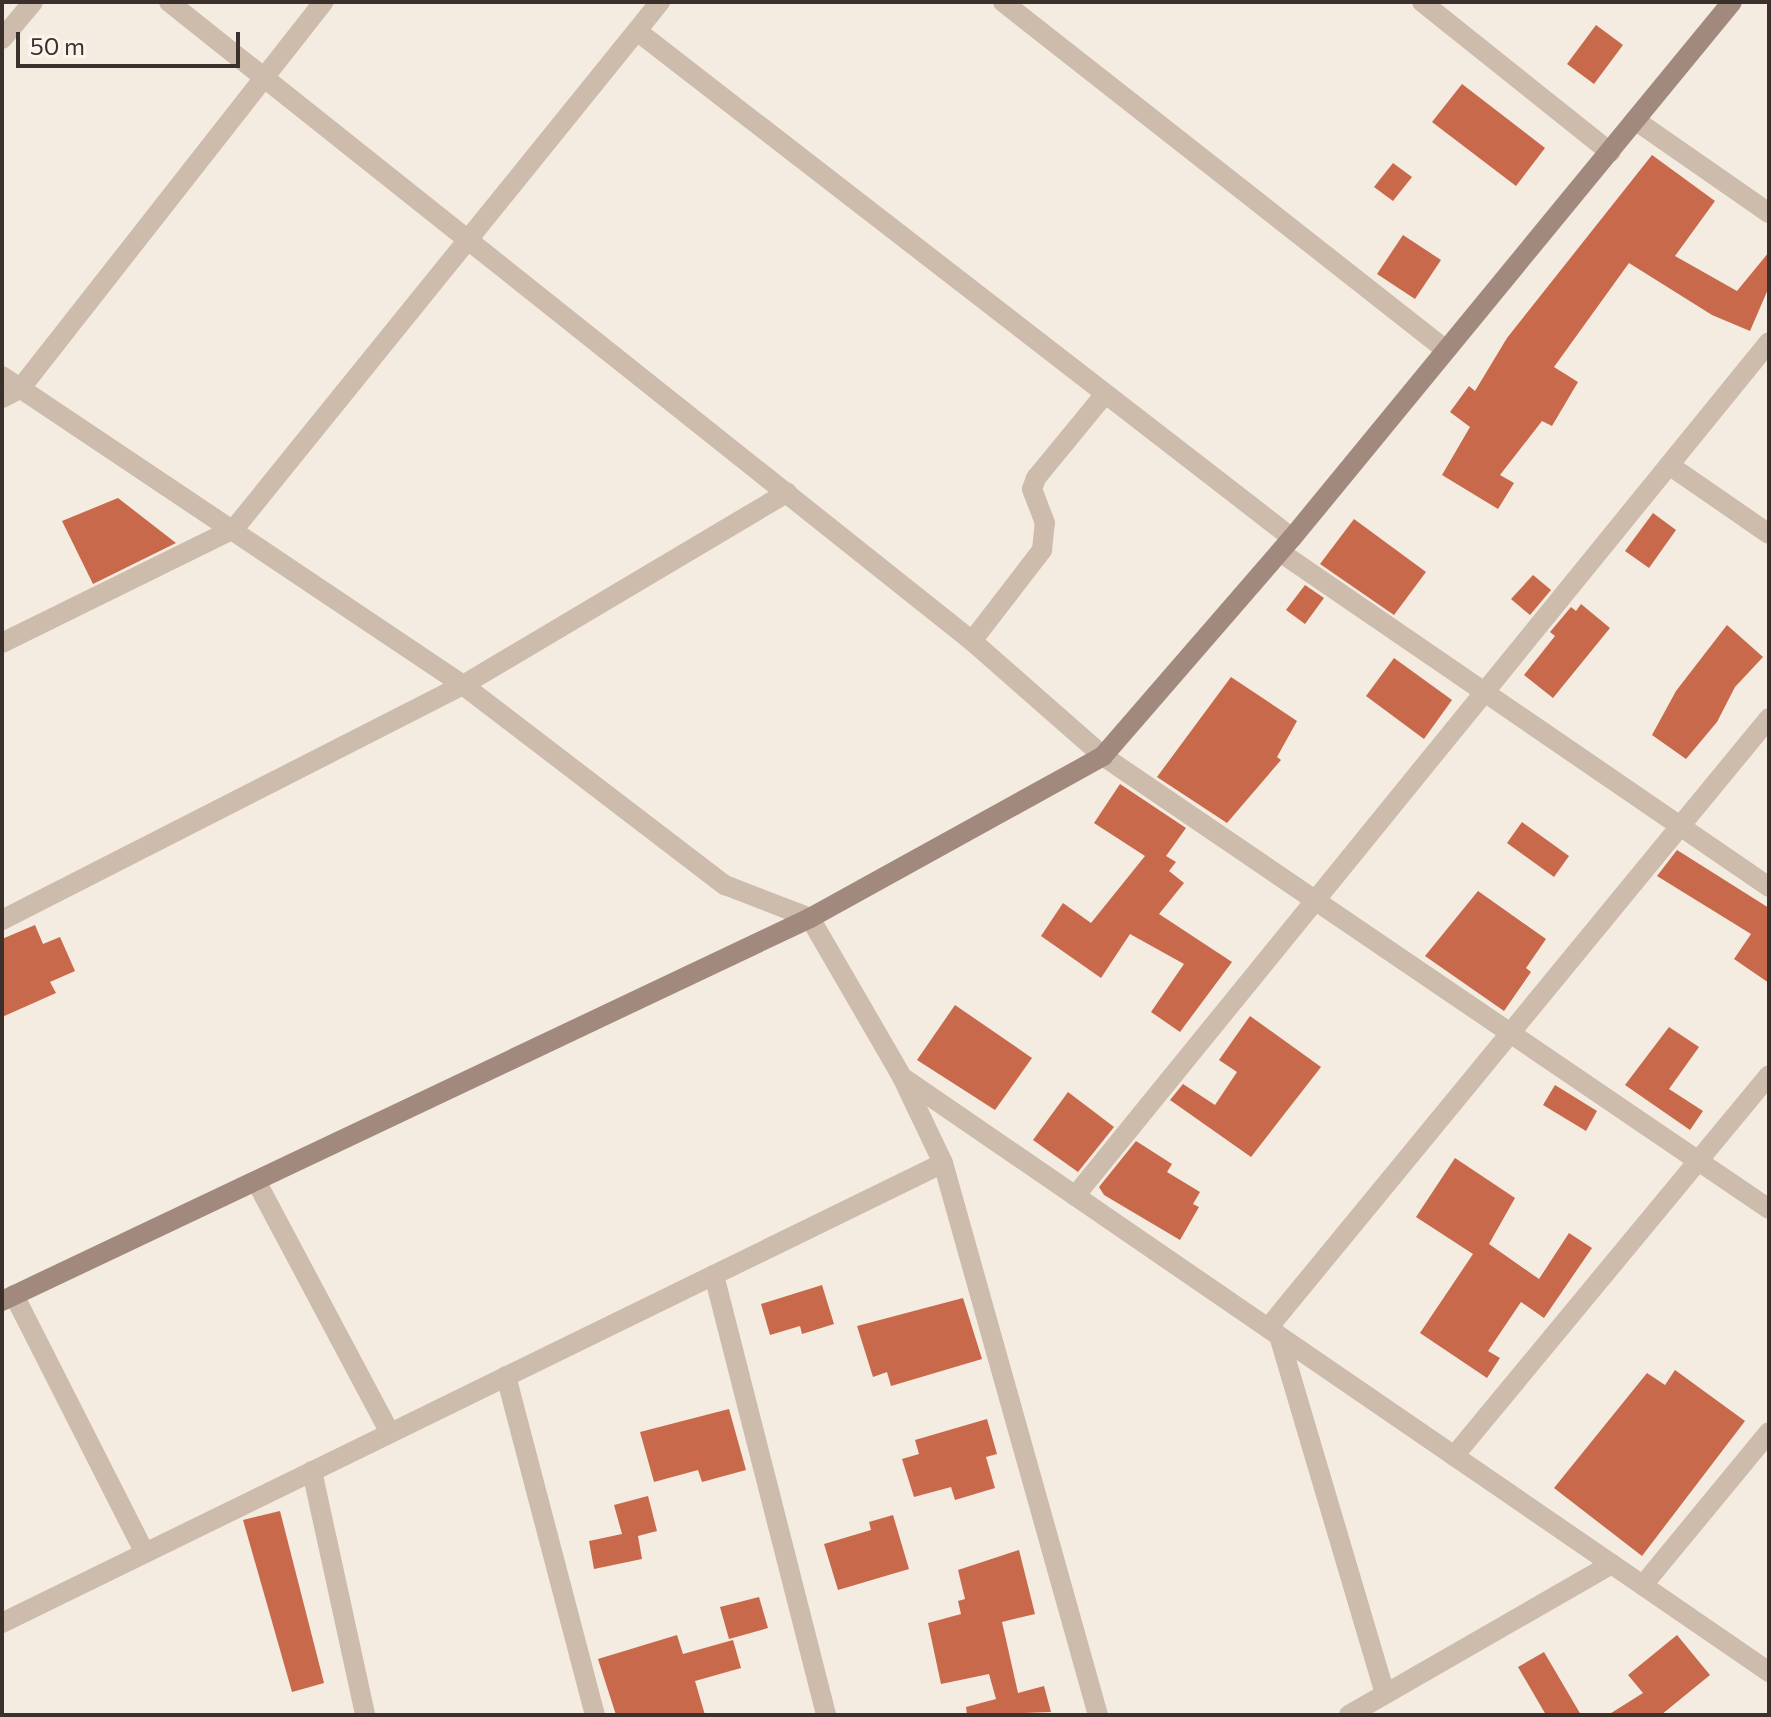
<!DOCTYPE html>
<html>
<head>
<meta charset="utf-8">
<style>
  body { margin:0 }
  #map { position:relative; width:1771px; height:1717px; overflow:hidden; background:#f4ebe1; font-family:Commissioner,sans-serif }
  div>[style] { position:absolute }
  .building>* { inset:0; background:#c8694b }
  .minor>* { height:20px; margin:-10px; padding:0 10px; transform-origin:10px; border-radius:10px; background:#cdbbac }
  .tertiary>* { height:20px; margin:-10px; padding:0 10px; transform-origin:10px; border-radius:10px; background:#cdbbac }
  .secondary>* { height:20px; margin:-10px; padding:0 10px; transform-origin:10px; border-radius:10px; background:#a18a7d }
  span { translate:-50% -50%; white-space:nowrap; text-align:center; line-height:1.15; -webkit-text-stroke:6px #fbf5ee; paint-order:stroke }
  .frame { position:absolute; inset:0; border:4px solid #3b302b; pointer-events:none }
  .scale { position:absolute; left:16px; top:32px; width:224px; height:36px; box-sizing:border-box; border:4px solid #3b302b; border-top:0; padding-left:10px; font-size:24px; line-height:28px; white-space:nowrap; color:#3b302b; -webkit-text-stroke:6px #fbf5ee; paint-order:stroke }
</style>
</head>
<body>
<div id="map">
  <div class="building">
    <i style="clip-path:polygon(1596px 25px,1623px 45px,1594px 84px,1567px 64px)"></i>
    <i style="clip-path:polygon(1462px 84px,1545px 148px,1516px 186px,1432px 122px)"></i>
    <i style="clip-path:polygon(1652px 155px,1715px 201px,1675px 256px,1737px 291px,1769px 252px,1769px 287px,1750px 331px,1712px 315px,1629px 263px,1554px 367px,1578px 382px,1552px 426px,1542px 421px,1500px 475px,1514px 483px,1498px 509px,1442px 475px,1470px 427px,1450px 412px,1469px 386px,1475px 391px,1507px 338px)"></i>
    <i style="clip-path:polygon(1393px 163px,1412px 177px,1393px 201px,1374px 187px)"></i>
    <i style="clip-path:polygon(1403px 235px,1441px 260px,1415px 299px,1377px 274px)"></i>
    <i style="clip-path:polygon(118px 498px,176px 543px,93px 584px,62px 521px)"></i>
    <i style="clip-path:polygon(1653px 513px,1676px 530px,1649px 568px,1625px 551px)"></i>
    <i style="clip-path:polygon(1354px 519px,1426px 572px,1394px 615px,1320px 564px)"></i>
    <i style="clip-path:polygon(1533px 575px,1551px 590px,1530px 615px,1511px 599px)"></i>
    <i style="clip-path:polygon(1305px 585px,1324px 598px,1305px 624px,1286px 610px)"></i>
    <i style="clip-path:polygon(1581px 604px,1610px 628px,1553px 698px,1524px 675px,1555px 636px,1550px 632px,1571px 607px,1576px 611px)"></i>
    <i style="clip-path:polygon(1727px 625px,1763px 657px,1735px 687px,1717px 722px,1686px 759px,1652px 735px,1676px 691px)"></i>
    <i style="clip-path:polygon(1394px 658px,1452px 700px,1424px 739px,1366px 696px)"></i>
    <i style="clip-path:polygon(1231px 677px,1297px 721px,1277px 757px,1281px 760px,1227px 823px,1157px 777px)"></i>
    <i style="clip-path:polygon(1120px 784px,1186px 828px,1166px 856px,1176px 862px,1169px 871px,1184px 883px,1159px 914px,1232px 962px,1180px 1032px,1151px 1012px,1184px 964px,1130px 934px,1101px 978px,1041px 936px,1063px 903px,1091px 923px,1145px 856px,1094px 823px)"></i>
    <i style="clip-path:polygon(1522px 822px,1569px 856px,1554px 877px,1507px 843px)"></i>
    <i style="clip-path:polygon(1677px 850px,1769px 908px,1769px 983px,1734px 959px,1751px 934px,1657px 876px)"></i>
    <i style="clip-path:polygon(1478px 891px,1546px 939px,1526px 968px,1531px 972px,1504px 1011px,1425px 956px)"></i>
    <i style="clip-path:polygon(35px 925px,43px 944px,60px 937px,75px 971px,50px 982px,56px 993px,2px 1017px,2px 939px)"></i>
    <i style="clip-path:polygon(955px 1005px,1032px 1058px,995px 1110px,917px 1060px)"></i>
    <i style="clip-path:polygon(1250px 1016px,1321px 1067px,1251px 1157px,1170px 1100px,1183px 1084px,1215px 1105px,1237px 1072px,1219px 1060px)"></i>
    <i style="clip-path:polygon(1669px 1027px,1699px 1047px,1669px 1089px,1703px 1111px,1690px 1130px,1625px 1085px)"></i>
    <i style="clip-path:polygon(1555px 1085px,1597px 1111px,1586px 1131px,1543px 1105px)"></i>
    <i style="clip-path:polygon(1068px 1092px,1114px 1127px,1078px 1172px,1033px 1140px)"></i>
    <i style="clip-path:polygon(1136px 1141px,1172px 1164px,1167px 1172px,1200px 1192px,1193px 1204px,1199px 1207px,1180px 1240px,1104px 1195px,1099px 1187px)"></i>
    <i style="clip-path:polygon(1455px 1158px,1515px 1198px,1489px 1244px,1539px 1279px,1569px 1233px,1592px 1248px,1544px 1318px,1521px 1302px,1488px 1351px,1500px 1358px,1487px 1378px,1420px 1333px,1473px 1254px,1416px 1217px)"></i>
    <i style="clip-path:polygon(822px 1285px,834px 1324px,802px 1334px,800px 1326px,770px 1335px,761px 1304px)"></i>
    <i style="clip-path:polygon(963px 1298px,982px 1359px,891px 1386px,887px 1372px,873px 1377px,857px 1326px)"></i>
    <i style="clip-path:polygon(1675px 1370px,1745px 1421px,1642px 1556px,1554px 1488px,1647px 1373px,1665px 1385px)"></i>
    <i style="clip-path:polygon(729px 1409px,746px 1470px,702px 1482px,698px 1470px,654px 1482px,640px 1432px)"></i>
    <i style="clip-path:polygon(987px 1419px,997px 1454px,986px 1457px,995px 1488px,955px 1500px,951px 1487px,914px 1497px,902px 1459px,919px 1454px,915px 1440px)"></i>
    <i style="clip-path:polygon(648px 1496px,657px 1531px,638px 1536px,642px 1559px,594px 1569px,589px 1541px,622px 1534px,614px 1505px)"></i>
    <i style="clip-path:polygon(280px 1511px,324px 1683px,292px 1692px,243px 1520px)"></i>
    <i style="clip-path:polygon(893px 1515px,909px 1569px,838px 1590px,824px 1544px,871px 1530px,869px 1522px)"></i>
    <i style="clip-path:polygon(1019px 1550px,1035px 1614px,1002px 1622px,1018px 1693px,1044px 1686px,1051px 1712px,967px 1715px,966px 1707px,996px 1699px,989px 1674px,941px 1684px,928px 1623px,961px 1614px,958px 1601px,965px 1599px,958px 1570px)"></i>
    <i style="clip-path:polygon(759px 1597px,768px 1628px,729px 1639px,720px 1607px)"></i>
    <i style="clip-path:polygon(677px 1635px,683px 1654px,733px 1640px,741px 1668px,695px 1681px,705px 1715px,616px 1715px,598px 1659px)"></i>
    <i style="clip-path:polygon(1677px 1635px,1710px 1675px,1661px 1715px,1608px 1715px,1643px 1693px,1628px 1675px)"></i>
    <i style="clip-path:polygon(1544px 1652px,1581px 1715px,1546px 1715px,1518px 1667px)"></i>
  </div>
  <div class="minor">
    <i style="left:169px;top:2px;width:1026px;rotate:38.51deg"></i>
    <i style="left:972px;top:641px;width:174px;rotate:41.3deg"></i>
    <i style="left:1103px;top:756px;width:805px;rotate:34.22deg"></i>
    <i style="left:1003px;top:2px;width:563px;rotate:38.15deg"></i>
    <i style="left:1422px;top:2px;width:241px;rotate:38.6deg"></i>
    <i style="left:637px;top:31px;width:828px;rotate:37.74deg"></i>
    <i style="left:2px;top:39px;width:48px;rotate:-50deg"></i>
    <i style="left:1635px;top:120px;width:163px;rotate:34.8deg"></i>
    <i style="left:2px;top:398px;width:20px;rotate:-27deg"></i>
    <i style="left:20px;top:389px;width:492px;rotate:-51.9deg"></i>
    <i style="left:1669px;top:465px;width:121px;rotate:34.6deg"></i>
    <i style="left:1280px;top:552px;width:593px;rotate:34.41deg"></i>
    <i style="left:972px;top:641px;width:115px;rotate:-52.4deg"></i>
    <i style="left:1042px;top:550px;width:27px;rotate:-84deg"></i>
    <i style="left:1045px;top:523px;width:36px;rotate:-111deg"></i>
    <i style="left:1032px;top:489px;width:12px;rotate:-70deg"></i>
    <i style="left:1036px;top:478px;width:109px;rotate:-50.6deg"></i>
    <i style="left:2px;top:643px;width:258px;rotate:-26.2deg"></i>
    <i style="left:234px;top:529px;width:678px;rotate:-51.05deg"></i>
    <i style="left:810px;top:918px;width:184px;rotate:59.9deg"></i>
    <i style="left:902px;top:1077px;width:95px;rotate:64.5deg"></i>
    <i style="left:943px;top:1163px;width:573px;rotate:74.32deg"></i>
    <i style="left:2px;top:920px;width:517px;rotate:-27.01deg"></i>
    <i style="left:463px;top:685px;width:377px;rotate:-30.7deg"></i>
    <i style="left:902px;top:1077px;width:1052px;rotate:34.46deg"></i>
    <i style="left:256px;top:1181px;width:285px;rotate:62deg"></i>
    <i style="left:1075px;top:1196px;width:1100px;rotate:-50.9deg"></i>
    <i style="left:714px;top:1275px;width:454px;rotate:75.7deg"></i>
    <i style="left:14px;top:1295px;width:289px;rotate:63.1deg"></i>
    <i style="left:1268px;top:1328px;width:789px;rotate:-50.6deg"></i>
    <i style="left:1279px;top:1336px;width:373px;rotate:73.5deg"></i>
    <i style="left:506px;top:1376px;width:350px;rotate:75.3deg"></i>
    <i style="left:1454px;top:1456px;width:494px;rotate:-50.4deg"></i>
    <i style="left:312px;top:1471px;width:250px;rotate:77.7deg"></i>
    <i style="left:1643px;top:1585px;width:198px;rotate:-50.5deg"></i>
    <i style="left:2px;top:1623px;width:1047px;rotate:-26.05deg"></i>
    <i style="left:1349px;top:1715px;width:303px;rotate:-29.9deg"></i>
  </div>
  <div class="tertiary">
    <i style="left:2px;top:376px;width:555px;rotate:33.83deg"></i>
    <i style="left:463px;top:685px;width:330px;rotate:37.4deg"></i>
    <i style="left:725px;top:885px;width:91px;rotate:21.2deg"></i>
  </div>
  <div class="secondary">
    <i style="left:2px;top:1301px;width:894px;rotate:-25.36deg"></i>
    <i style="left:810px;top:918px;width:335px;rotate:-28.9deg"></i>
    <i style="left:1103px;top:756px;width:289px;rotate:-49.1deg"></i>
    <i style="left:1292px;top:538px;width:693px;rotate:-50.62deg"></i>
  </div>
  <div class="frame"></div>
  <div class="scale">50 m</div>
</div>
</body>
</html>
